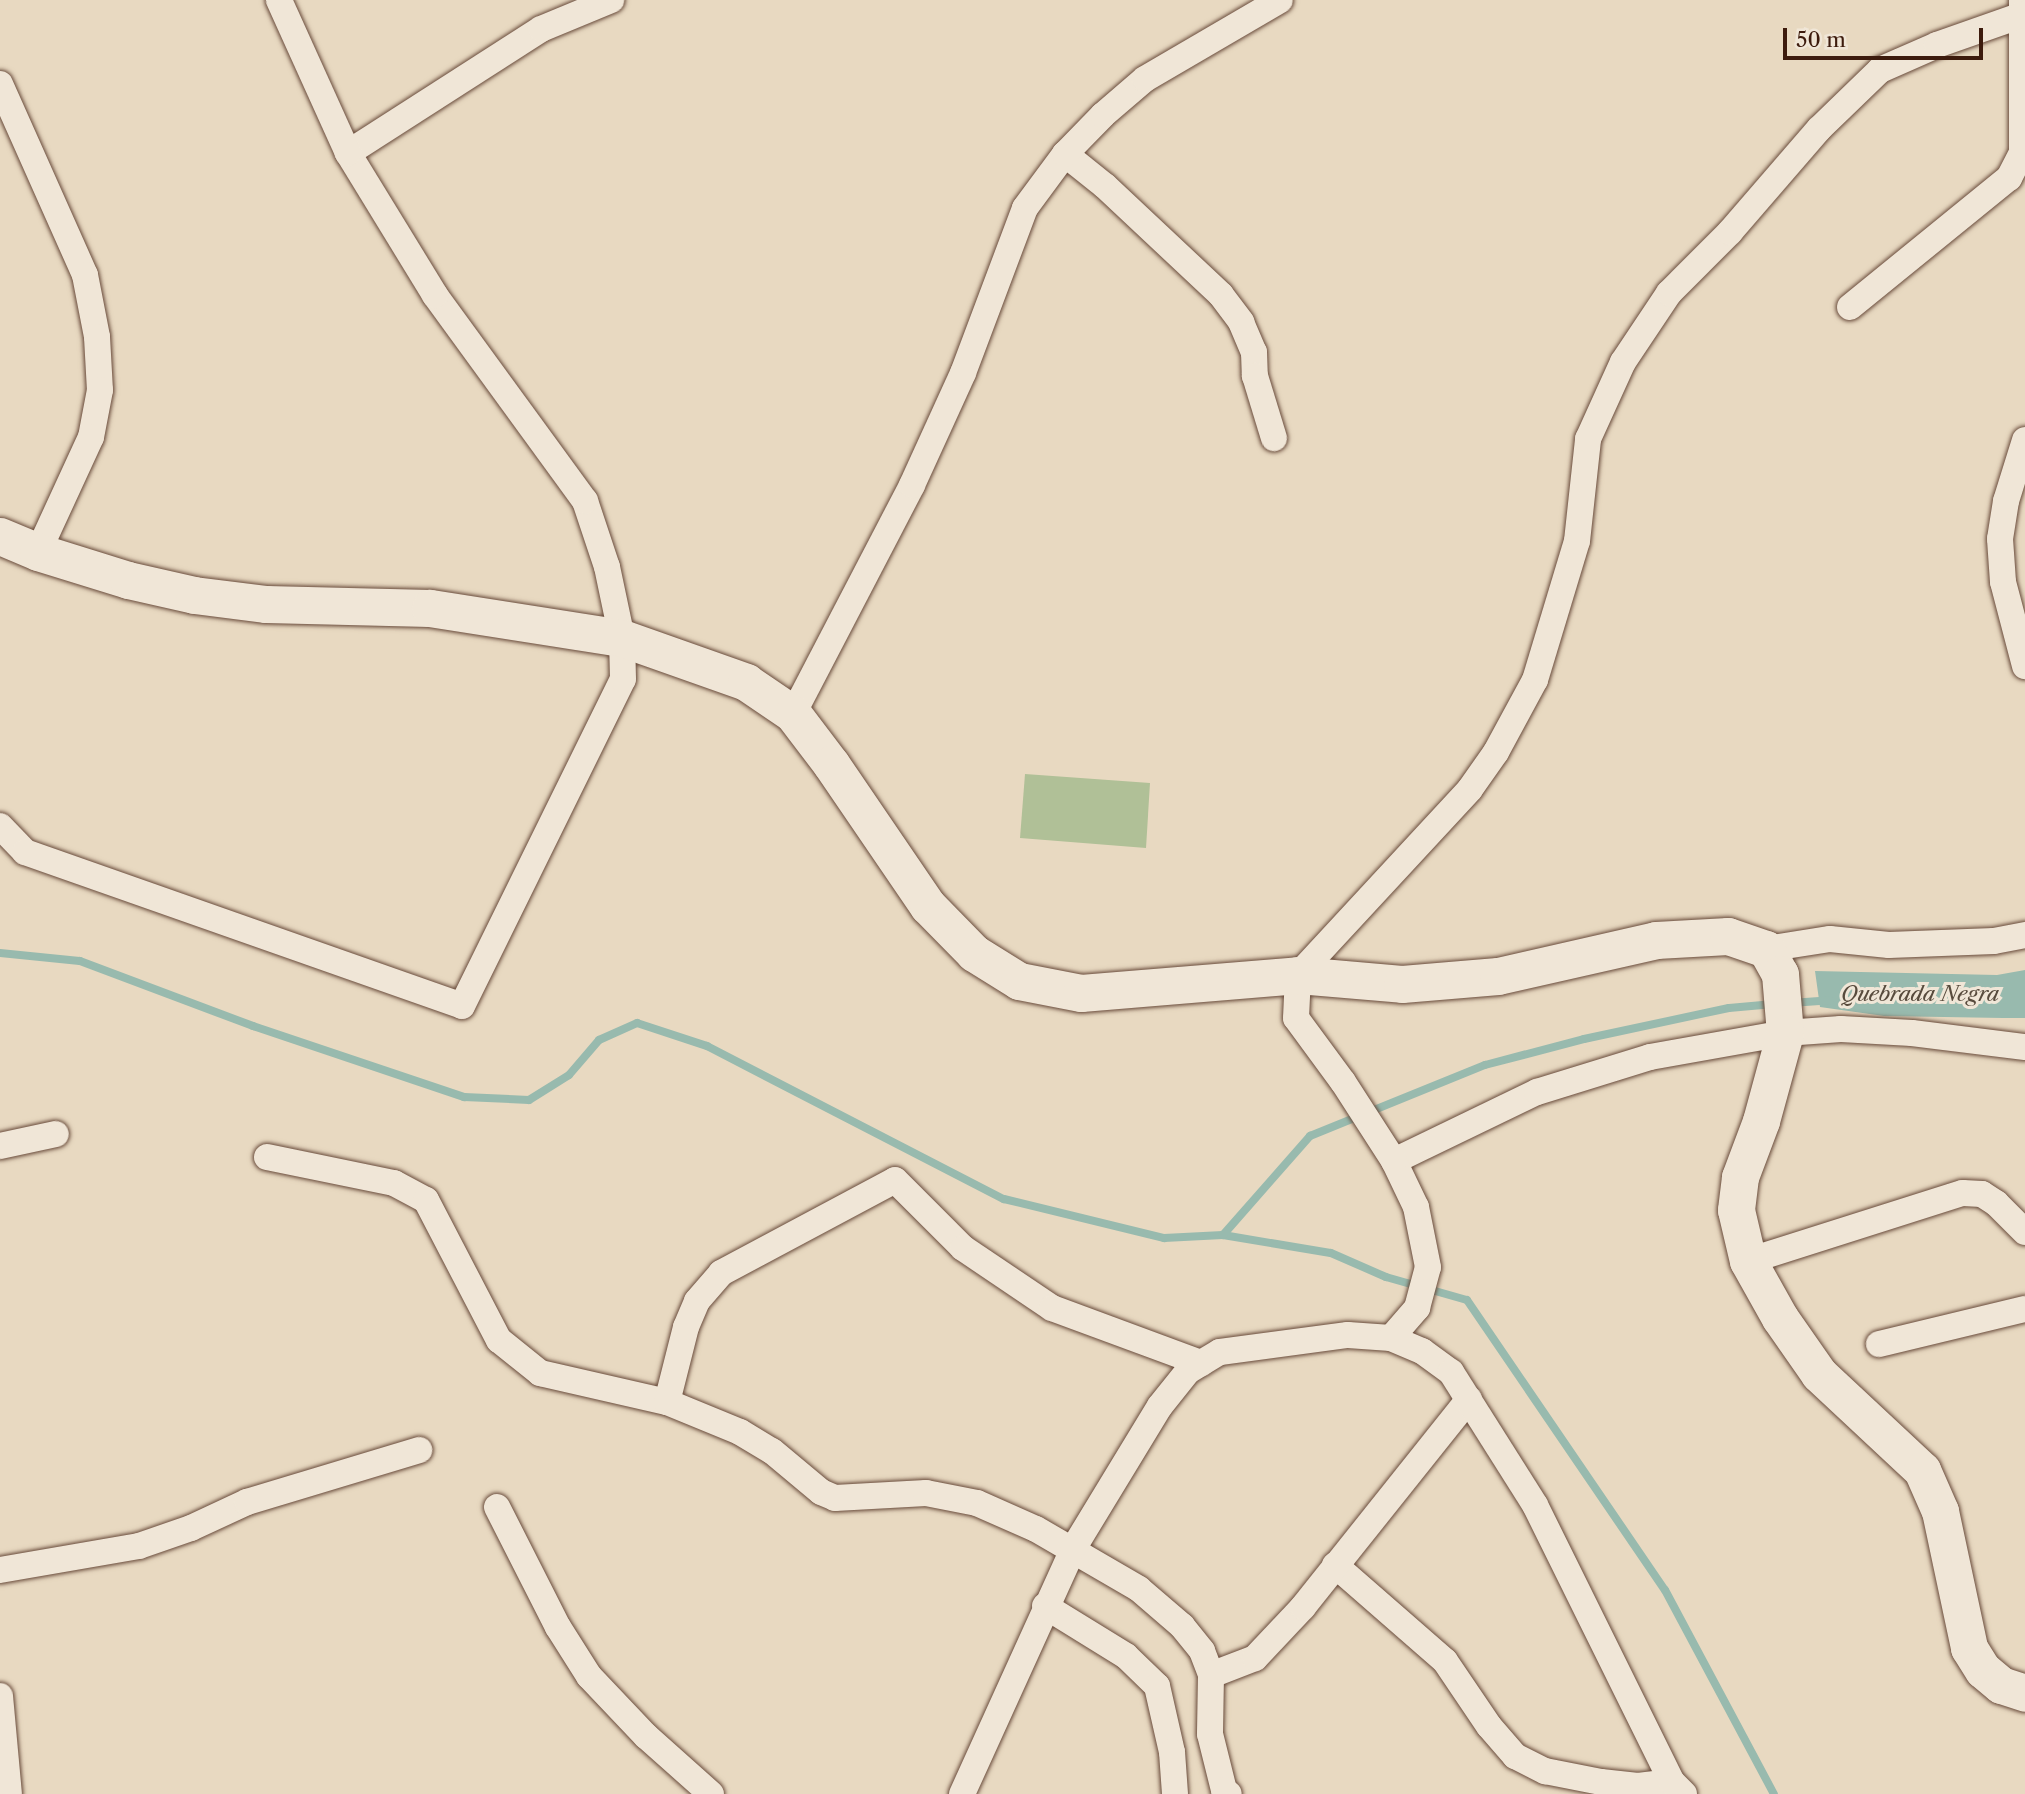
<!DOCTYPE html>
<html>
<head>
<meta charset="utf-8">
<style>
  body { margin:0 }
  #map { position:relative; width:2025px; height:1794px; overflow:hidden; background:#e8d9c1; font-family:"Libre Caslon Text",serif }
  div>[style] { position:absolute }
  .green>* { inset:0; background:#b0c097 }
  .water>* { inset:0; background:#98baae }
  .stream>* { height:8px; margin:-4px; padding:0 4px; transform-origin:4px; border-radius:4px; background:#98baae }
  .roads { filter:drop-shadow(0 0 2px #684a3a) drop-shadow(0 0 2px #684a3a) }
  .minor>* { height:26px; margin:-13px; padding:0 13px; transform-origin:13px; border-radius:13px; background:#f0e6d7 }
  .secondary>* { height:37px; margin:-18.5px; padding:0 18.5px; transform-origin:18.5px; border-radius:18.5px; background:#f0e6d7 }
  span { translate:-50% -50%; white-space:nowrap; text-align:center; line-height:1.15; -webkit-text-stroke:6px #f0e6d7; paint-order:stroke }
  .water-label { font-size:21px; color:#584b3d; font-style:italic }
  .scale { position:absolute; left:1783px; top:28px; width:200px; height:32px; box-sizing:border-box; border:4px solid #3d1b0d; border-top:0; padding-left:9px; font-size:21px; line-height:24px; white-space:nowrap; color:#3d1b0d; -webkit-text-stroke:5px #f0e6d7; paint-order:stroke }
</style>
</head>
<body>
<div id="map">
  <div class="green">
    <i style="clip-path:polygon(1025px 774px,1150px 783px,1146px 848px,1020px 838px)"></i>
  </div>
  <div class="water">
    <i style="clip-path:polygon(2025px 970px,2025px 1018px,2003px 1018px,1884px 1016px,1820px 1007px,1815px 971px,1997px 975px)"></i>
  </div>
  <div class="stream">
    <i style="left:0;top:953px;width:80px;rotate:5.7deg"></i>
    <i style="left:80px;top:961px;width:185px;rotate:20.6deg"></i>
    <i style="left:253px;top:1026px;width:223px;rotate:18.6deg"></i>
    <i style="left:464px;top:1097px;width:65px;rotate:2.6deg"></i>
    <i style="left:529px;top:1100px;width:47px;rotate:-32deg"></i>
    <i style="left:569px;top:1075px;width:46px;rotate:-49.4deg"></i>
    <i style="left:599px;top:1040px;width:42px;rotate:-24.1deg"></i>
    <i style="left:637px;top:1023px;width:74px;rotate:18.2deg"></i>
    <i style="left:707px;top:1046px;width:334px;rotate:27.3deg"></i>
    <i style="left:1004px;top:1199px;width:165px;rotate:13.7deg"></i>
    <i style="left:1164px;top:1238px;width:59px;rotate:-2.9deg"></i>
    <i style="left:1223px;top:1235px;width:109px;rotate:9.5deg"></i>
    <i style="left:1331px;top:1253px;width:60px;rotate:23.6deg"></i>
    <i style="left:1386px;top:1277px;width:84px;rotate:15.9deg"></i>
    <i style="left:1467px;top:1300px;width:351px;rotate:55.7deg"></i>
    <i style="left:1665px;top:1590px;width:231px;rotate:61.9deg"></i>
    <i style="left:1791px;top:1003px;width:39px;rotate:-4deg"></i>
    <i style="left:1223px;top:1235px;width:132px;rotate:-48.7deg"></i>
    <i style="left:1310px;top:1136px;width:189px;rotate:-22.1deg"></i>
    <i style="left:1485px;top:1065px;width:102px;rotate:-14.7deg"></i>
    <i style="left:1584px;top:1039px;width:148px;rotate:-12.1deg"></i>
    <i style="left:1729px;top:1008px;width:45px;rotate:-5.1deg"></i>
  </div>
  <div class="roads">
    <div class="minor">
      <i style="left:0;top:84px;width:209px;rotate:66deg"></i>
      <i style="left:85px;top:275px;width:63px;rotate:79deg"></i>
      <i style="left:97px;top:337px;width:53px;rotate:86.8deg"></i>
      <i style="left:100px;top:390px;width:48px;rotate:100.8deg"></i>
      <i style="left:91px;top:437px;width:127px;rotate:114.7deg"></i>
      <i style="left:348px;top:153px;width:229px;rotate:-32.7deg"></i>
      <i style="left:541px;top:29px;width:76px;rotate:-22.5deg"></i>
      <i style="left:1065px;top:154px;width:51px;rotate:38.7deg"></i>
      <i style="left:1105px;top:186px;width:159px;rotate:43.2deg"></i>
      <i style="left:1221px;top:295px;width:34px;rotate:53deg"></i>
      <i style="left:1241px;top:322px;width:33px;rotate:67deg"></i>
      <i style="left:1254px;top:352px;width:24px;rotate:88deg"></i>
      <i style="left:1255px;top:376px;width:65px;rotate:73deg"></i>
      <i style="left:1850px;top:307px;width:205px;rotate:-39.1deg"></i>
      <i style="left:2009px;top:178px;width:28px;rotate:-63deg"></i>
      <i style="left:2022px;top:153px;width:153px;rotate:-90deg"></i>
      <i style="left:2025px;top:440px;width:64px;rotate:107.3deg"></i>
      <i style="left:2006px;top:501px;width:38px;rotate:99deg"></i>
      <i style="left:2000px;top:539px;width:43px;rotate:86deg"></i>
      <i style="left:2003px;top:582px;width:87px;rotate:75.3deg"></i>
      <i style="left:793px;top:714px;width:258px;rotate:-62.5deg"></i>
      <i style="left:912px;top:485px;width:123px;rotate:-65.5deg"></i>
      <i style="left:963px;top:373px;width:176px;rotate:-69.4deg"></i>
      <i style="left:1025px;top:208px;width:67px;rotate:-53.5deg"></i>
      <i style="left:1065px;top:154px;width:54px;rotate:-45.7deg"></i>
      <i style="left:1103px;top:115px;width:55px;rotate:-40.6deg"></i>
      <i style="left:1145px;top:79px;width:156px;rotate:-30.3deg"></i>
      <i style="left:0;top:826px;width:36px;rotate:46deg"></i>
      <i style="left:25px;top:852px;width:463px;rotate:19.4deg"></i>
      <i style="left:462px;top:1006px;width:364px;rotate:-63.8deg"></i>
      <i style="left:623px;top:679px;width:41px;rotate:-91.4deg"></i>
      <i style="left:622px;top:638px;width:73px;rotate:-101.9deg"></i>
      <i style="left:607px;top:567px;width:70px;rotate:-108.4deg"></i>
      <i style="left:585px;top:501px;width:255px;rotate:-126.1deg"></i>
      <i style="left:435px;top:295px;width:167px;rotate:-121.5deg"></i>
      <i style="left:348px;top:153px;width:168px;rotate:-114.3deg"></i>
      <i style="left:1766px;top:949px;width:65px;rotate:-8.9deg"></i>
      <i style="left:1830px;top:939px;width:59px;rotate:5.8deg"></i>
      <i style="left:1889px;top:945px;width:105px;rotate:-2.2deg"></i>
      <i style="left:1994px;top:941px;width:32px;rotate:-11deg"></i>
      <i style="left:0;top:1146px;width:57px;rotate:-12.1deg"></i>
      <i style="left:267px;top:1157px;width:130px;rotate:11.6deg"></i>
      <i style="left:394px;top:1183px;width:36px;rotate:28deg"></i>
      <i style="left:426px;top:1200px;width:158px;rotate:62.5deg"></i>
      <i style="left:499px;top:1340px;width:53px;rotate:38.8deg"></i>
      <i style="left:540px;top:1373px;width:130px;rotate:12.9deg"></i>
      <i style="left:667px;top:1402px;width:79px;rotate:22.3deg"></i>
      <i style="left:740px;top:1432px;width:37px;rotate:31deg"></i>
      <i style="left:772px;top:1451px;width:64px;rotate:39.9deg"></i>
      <i style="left:821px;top:1492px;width:15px;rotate:23deg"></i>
      <i style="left:835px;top:1498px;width:91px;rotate:-3.1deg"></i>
      <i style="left:926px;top:1493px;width:52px;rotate:11.1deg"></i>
      <i style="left:977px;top:1503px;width:64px;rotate:23.8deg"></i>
      <i style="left:1036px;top:1529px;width:119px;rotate:30.2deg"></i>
      <i style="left:1139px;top:1589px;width:57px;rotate:40.7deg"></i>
      <i style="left:1182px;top:1626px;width:32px;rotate:51deg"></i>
      <i style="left:1202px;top:1651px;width:26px;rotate:69deg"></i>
      <i style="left:1211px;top:1675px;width:59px;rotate:91deg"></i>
      <i style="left:1210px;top:1734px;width:58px;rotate:76deg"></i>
      <i style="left:1224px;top:1790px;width:6px;rotate:39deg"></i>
      <i style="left:1394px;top:1161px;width:159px;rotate:-25.8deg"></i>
      <i style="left:1537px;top:1092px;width:118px;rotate:-17.2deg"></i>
      <i style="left:1650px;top:1057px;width:137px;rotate:-10.1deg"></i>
      <i style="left:1785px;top:1033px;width:56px;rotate:-4.1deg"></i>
      <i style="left:1841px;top:1029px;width:71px;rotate:3.2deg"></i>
      <i style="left:1912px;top:1033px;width:114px;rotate:7.1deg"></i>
      <i style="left:1748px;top:1261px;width:225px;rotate:-17.6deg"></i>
      <i style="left:1963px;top:1193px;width:19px;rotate:3deg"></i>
      <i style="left:1982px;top:1194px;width:17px;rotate:33deg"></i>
      <i style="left:1996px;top:1203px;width:41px;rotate:45deg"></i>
      <i style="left:1391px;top:1338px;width:40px;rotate:-49deg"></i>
      <i style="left:1417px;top:1308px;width:42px;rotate:-75deg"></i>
      <i style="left:1428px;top:1267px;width:61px;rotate:-101.3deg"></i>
      <i style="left:1416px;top:1207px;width:51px;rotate:-115.6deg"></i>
      <i style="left:1394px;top:1161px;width:94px;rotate:-122.8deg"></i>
      <i style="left:1343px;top:1082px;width:79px;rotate:-126.3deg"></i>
      <i style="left:1296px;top:1018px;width:43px;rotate:-87.3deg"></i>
      <i style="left:1298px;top:975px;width:253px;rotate:-47.2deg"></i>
      <i style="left:1470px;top:789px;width:45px;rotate:-54.9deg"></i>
      <i style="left:1496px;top:752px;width:82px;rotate:-61.6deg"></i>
      <i style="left:1535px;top:680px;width:145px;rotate:-73.2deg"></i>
      <i style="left:1577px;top:541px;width:103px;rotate:-83.8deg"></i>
      <i style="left:1588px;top:439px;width:85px;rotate:-65.6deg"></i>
      <i style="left:1623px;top:362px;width:83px;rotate:-56.3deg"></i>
      <i style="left:1669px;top:293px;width:86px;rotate:-45deg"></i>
      <i style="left:1730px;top:232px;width:136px;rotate:-49.2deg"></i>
      <i style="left:1819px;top:129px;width:85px;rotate:-44deg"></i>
      <i style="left:1880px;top:70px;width:62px;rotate:-23.7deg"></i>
      <i style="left:1937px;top:45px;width:93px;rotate:-19.4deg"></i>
      <i style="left:1879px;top:1344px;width:150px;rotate:-13.5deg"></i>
      <i style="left:667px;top:1402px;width:77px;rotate:-75.8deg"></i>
      <i style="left:686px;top:1327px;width:28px;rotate:-67deg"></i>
      <i style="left:697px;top:1301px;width:37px;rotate:-49deg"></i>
      <i style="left:721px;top:1273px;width:197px;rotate:-28.1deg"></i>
      <i style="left:895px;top:1180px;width:96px;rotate:45deg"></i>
      <i style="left:963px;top:1248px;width:107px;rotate:34deg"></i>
      <i style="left:1052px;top:1308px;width:159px;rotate:20.3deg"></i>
      <i style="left:497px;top:1507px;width:135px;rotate:63.1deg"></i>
      <i style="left:558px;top:1627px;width:58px;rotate:57.7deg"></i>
      <i style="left:589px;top:1676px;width:83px;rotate:46.5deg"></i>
      <i style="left:646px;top:1736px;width:87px;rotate:41.7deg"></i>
      <i style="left:1335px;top:1565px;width:146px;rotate:41.1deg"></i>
      <i style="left:1445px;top:1661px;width:78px;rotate:55.9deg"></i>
      <i style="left:1489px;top:1726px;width:40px;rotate:49deg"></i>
      <i style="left:1515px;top:1756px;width:34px;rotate:27deg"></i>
      <i style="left:1545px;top:1771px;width:57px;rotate:11.1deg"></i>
      <i style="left:1601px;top:1782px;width:37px;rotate:6deg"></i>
      <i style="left:1638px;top:1786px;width:34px;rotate:-7deg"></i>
      <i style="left:0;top:1570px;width:141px;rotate:-9.8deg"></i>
      <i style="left:139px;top:1546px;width:55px;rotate:-19.1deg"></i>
      <i style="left:191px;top:1528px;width:62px;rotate:-24.9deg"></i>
      <i style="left:247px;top:1502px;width:180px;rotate:-16.8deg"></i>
      <i style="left:1045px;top:1606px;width:95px;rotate:31.7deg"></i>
      <i style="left:1126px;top:1656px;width:43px;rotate:44.1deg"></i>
      <i style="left:1157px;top:1686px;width:68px;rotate:77.2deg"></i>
      <i style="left:1172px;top:1752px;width:42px;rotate:85.9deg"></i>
      <i style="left:1211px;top:1675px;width:47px;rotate:-21.1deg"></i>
      <i style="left:1255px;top:1658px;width:70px;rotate:-46.7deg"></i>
      <i style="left:1303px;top:1607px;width:266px;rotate:-51.4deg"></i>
      <i style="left:0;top:1696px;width:98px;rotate:84.8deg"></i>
      <i style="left:962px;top:1794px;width:269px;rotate:-65.6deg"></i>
      <i style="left:1073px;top:1549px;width:167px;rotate:-58.7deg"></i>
      <i style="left:1160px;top:1406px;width:45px;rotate:-51.3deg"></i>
      <i style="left:1188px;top:1371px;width:37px;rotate:-31deg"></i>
      <i style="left:1220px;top:1352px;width:129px;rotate:-7.6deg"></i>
      <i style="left:1348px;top:1335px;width:43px;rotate:4deg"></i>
      <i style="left:1391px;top:1338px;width:34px;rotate:23deg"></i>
      <i style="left:1422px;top:1351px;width:36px;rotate:36deg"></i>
      <i style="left:1451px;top:1372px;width:157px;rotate:57.7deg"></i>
      <i style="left:1535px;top:1505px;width:309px;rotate:63.7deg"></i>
      <i style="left:1672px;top:1782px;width:17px;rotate:45deg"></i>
    </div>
    <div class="secondary">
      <i style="left:0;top:536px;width:41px;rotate:22.8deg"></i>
      <i style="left:38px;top:552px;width:94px;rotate:17.3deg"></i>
      <i style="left:128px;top:580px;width:68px;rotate:12.8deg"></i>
      <i style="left:194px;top:595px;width:73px;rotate:7.1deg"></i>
      <i style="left:266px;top:604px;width:164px;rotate:1.4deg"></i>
      <i style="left:430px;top:608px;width:194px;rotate:8.9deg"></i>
      <i style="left:622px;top:638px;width:132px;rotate:19.5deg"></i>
      <i style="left:746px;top:682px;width:57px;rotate:34.2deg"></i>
      <i style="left:793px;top:714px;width:63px;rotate:52.8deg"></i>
      <i style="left:831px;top:764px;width:172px;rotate:55.7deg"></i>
      <i style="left:928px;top:906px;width:66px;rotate:45.6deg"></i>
      <i style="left:974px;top:953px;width:53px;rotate:31.9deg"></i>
      <i style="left:1019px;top:981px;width:63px;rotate:11deg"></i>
      <i style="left:1081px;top:993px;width:218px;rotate:-4.7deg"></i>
      <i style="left:1298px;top:975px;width:104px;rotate:4.9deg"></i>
      <i style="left:1402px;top:984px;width:96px;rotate:-4.8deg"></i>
      <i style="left:1498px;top:976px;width:162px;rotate:-12.8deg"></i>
      <i style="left:1656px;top:940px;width:72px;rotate:-3.2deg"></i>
      <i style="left:1728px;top:936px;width:40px;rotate:18.9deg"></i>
      <i style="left:1766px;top:949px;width:29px;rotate:61deg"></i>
      <i style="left:1780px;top:974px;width:59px;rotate:85.2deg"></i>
      <i style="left:1785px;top:1033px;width:91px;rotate:105.3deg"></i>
      <i style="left:1761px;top:1121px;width:60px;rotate:110.6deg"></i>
      <i style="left:1740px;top:1177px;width:33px;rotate:97deg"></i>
      <i style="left:1736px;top:1210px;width:52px;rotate:76.8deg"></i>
      <i style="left:1748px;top:1261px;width:65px;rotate:60.7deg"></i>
      <i style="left:1780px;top:1318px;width:68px;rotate:55.1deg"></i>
      <i style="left:1819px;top:1374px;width:141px;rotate:43deg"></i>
      <i style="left:1922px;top:1470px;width:45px;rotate:66.3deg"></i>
      <i style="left:1940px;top:1511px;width:140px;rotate:78deg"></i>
      <i style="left:1969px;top:1648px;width:26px;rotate:58deg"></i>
      <i style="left:1983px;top:1670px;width:23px;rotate:40deg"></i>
      <i style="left:2001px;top:1685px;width:25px;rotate:18deg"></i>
    </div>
  </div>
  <div class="water-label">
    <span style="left:1920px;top:994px">Quebrada Negra</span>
  </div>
  <div class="scale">50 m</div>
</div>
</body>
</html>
